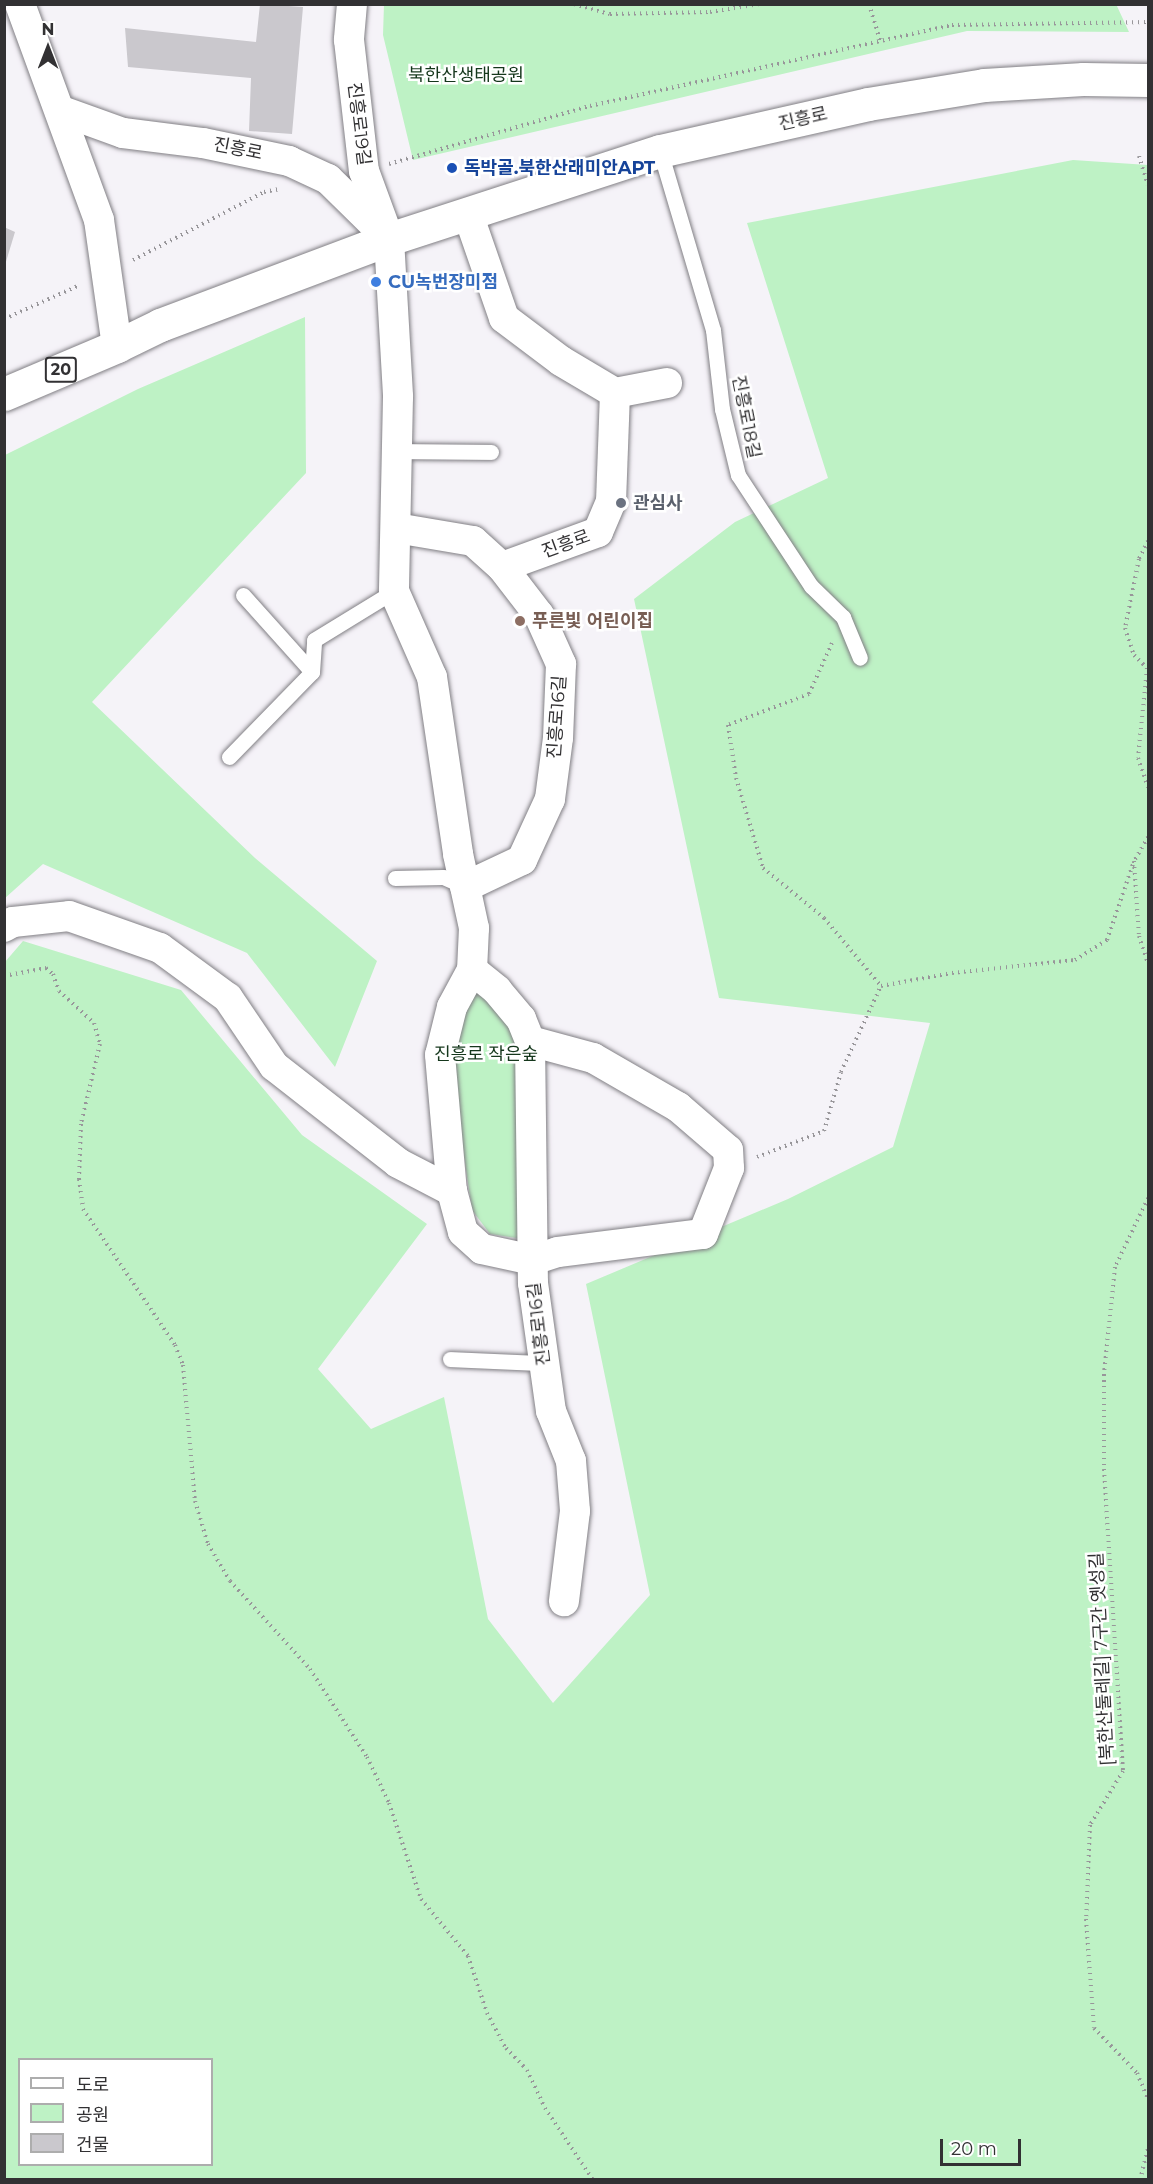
<!DOCTYPE html>
<html>
<head>
<meta charset="utf-8">
<style>
  body { margin:0 }
  #map { position:relative; width:1153px; height:2184px; overflow:hidden; background:#f5f3f8; font-family:Montserrat,"Noto Sans KR",sans-serif }
  div>[style] { position:absolute }
  .green>* { inset:0; background:#bef2c5 }
  .building>* { inset:0; background:#cac8cd }
  .path>* { height:4px; margin-top:-2px; transform-origin:0; background:repeating-linear-gradient(90deg,#98969a 0 1.5px,transparent 0 6px) }
  .roads { filter:drop-shadow(0 0 2px #817f84) drop-shadow(0 0 2px #817f84) }
  .lane>* { height:15px; margin:-7.5px; padding:0 7.5px; transform-origin:7.5px; border-radius:7.5px; background:#fff }
  .street>* { height:30px; margin:-15px; padding:0 15px; transform-origin:15px; border-radius:15px; background:#fff }
  .secondary>* { height:33px; margin:-16.5px; padding:0 16.5px; transform-origin:16.5px; border-radius:16.5px; background:#fff }
  .primary>* { height:33px; margin:-16.5px; padding:0 16.5px; transform-origin:16.5px; border-radius:16.5px; background:#fff }
  .dots>* { width:16px; height:16px; translate:-50% -50%; box-sizing:border-box; border:3px solid #fff; border-radius:50% }
  span { translate:-50% -50%; white-space:nowrap; text-align:center; line-height:1.15; -webkit-text-stroke:5px #fff; paint-order:stroke }
  .shield-label span { padding:2px 4px; background:#fff; border:2px solid; border-radius:4px; -webkit-text-stroke-width:0 }
  .shield-label { font-size:16px; color:#323133; font-weight:700 }
  .park-label { font-size:18px; color:#15371c }
  .street-label { font-size:18px; color:#323133 }
  .transit-label { font-size:18px; color:#164399; font-weight:700 }
  .left { translate:0 -50%; text-align:left }
  .shop-label { font-size:18px; color:#366cbe; font-weight:700 }
  .worship-label { font-size:18px; color:#5b616d; font-weight:700 }
  .education-label { font-size:18px; color:#785e54; font-weight:700 }
  .frame { position:absolute; inset:0; border:6px solid #323133; pointer-events:none }
  .legend { position:absolute; left:18px; top:2058px; width:195px; height:108px; box-sizing:border-box; background:#fff; border:2px solid #adadad; margin:0; padding:8px 10px; list-style:none; font-size:18px; color:#323133 }
  .legend li { display:flex; align-items:center; gap:12px; height:30px }
  .legend b { width:30px; border:2px solid #adadad }
  .north { position:absolute; left:18px; top:18px; width:60px; height:60px; -webkit-text-stroke:4px #fff; paint-order:stroke; rotate:0deg; font-size:16px; font-weight:700; line-height:24px; text-align:center; color:#323133 }
  .north::after { content:''; display:block; margin:auto; width:21px; height:27px; background:#323133; clip-path:polygon(50% 0,100% 100%,50% 72%,0 100%) }
  .scale { position:absolute; left:940px; top:2139px; width:81px; height:27px; box-sizing:border-box; border:3px solid #323133; border-top:0; padding-left:8px; font-size:18px; line-height:21px; white-space:nowrap; color:#323133; -webkit-text-stroke:4px #fff; paint-order:stroke }
</style>
</head>
<body>
<div id="map">
  <div class="green">
    <i style="clip-path:polygon(384px 4px,1116px 4px,1129px 32px,967px 31px,413px 160px,383px 35px)"></i>
    <i style="clip-path:polygon(evenodd,1073px 160px,1148px 165px,1148px 2179px,5px 2180px,5px 962px,23px 941px,181px 990px,302px 1135px,427px 1224px,318px 1369px,371px 1429px,444px 1397px,488px 1619px,553px 1703px,650px 1595px,586px 1284px,788px 1199px,893px 1147px,930px 1023px,719px 998px,634px 599px,735px 522px,828px 478px,747px 223px,1073px 160px,20px 2060px,212px 2060px,212px 2164px,20px 2164px,20px 2060px)"></i>
    <i style="clip-path:polygon(305px 317px,306px 473px,92px 702px,255px 858px,377px 961px,335px 1067px,247px 953px,43px 864px,4px 899px,5px 455px,138px 389px)"></i>
    <i style="clip-path:polygon(470px 989px,500px 1003px,522px 1044px,524px 1239px,490px 1234px,472px 1210px,447px 1041px)"></i>
  </div>
  <div class="building">
    <i style="clip-path:polygon(260px 4px,303px 7px,292px 134px,249px 131px,251px 78px,128px 67px,125px 28px,256px 42px)"></i>
    <i style="clip-path:polygon(4px 227px,15px 232px,5px 265px,4px 264px)"></i>
  </div>
  <div class="path">
    <i style="left:574px;top:4px;width:37px;rotate:16deg"></i>
    <i style="left:610px;top:14px;width:100px;rotate:-1.1deg"></i>
    <i style="left:710px;top:12px;width:50px;rotate:-9.3deg"></i>
    <i style="left:869px;top:4px;width:38px;rotate:73deg"></i>
    <i style="left:1139px;top:156px;width:30px;rotate:73deg"></i>
    <i style="left:389px;top:164px;width:209px;rotate:-16.1deg"></i>
    <i style="left:590px;top:106px;width:371px;rotate:-12.6deg"></i>
    <i style="left:952px;top:25px;width:196px;rotate:-0.9deg"></i>
    <i style="left:133px;top:260px;width:148px;rotate:-27.4deg"></i>
    <i style="left:264px;top:192px;width:16px;rotate:-11deg"></i>
    <i style="left:4px;top:319px;width:83px;rotate:-24.1deg"></i>
    <i style="left:1148px;top:541px;width:20px;rotate:117deg"></i>
    <i style="left:1139px;top:559px;width:70px;rotate:101.5deg"></i>
    <i style="left:1125px;top:628px;width:28px;rotate:72deg"></i>
    <i style="left:1134px;top:655px;width:18px;rotate:45deg"></i>
    <i style="left:1147px;top:668px;width:90px;rotate:95.7deg"></i>
    <i style="left:1138px;top:758px;width:31px;rotate:71deg"></i>
    <i style="left:832px;top:643px;width:56px;rotate:114.3deg"></i>
    <i style="left:809px;top:694px;width:87px;rotate:159.1deg"></i>
    <i style="left:728px;top:725px;width:54px;rotate:81.4deg"></i>
    <i style="left:736px;top:778px;width:94px;rotate:73.3deg"></i>
    <i style="left:763px;top:868px;width:79px;rotate:39.3deg"></i>
    <i style="left:824px;top:918px;width:89px;rotate:50deg"></i>
    <i style="left:1148px;top:837px;width:28px;rotate:120deg"></i>
    <i style="left:1134px;top:861px;width:75px;rotate:86.2deg"></i>
    <i style="left:1139px;top:936px;width:28px;rotate:72deg"></i>
    <i style="left:4px;top:976px;width:43px;rotate:-10.8deg"></i>
    <i style="left:46px;top:968px;width:9px;rotate:41deg"></i>
    <i style="left:53px;top:974px;width:18px;rotate:71deg"></i>
    <i style="left:59px;top:991px;width:47px;rotate:42.4deg"></i>
    <i style="left:94px;top:1023px;width:22px;rotate:74deg"></i>
    <i style="left:100px;top:1044px;width:82px;rotate:103.4deg"></i>
    <i style="left:81px;top:1124px;width:55px;rotate:92.1deg"></i>
    <i style="left:79px;top:1179px;width:30px;rotate:82deg"></i>
    <i style="left:83px;top:1209px;width:164px;rotate:55.9deg"></i>
    <i style="left:175px;top:1345px;width:22px;rotate:68deg"></i>
    <i style="left:183px;top:1365px;width:137px;rotate:85deg"></i>
    <i style="left:195px;top:1501px;width:45px;rotate:73.2deg"></i>
    <i style="left:208px;top:1544px;width:43px;rotate:59.3deg"></i>
    <i style="left:230px;top:1581px;width:119px;rotate:47.7deg"></i>
    <i style="left:310px;top:1669px;width:105px;rotate:57.1deg"></i>
    <i style="left:367px;top:1757px;width:51px;rotate:64.4deg"></i>
    <i style="left:389px;top:1803px;width:101px;rotate:71.6deg"></i>
    <i style="left:421px;top:1899px;width:74px;rotate:50.5deg"></i>
    <i style="left:468px;top:1956px;width:60px;rotate:71.6deg"></i>
    <i style="left:487px;top:2013px;width:40px;rotate:62deg"></i>
    <i style="left:506px;top:2048px;width:30px;rotate:46deg"></i>
    <i style="left:527px;top:2070px;width:42px;rotate:64.7deg"></i>
    <i style="left:545px;top:2108px;width:87px;rotate:56.3deg"></i>
    <i style="left:757px;top:1157px;width:72px;rotate:-21.2deg"></i>
    <i style="left:824px;top:1131px;width:61px;rotate:-73.9deg"></i>
    <i style="left:841px;top:1072px;width:95px;rotate:-65.1deg"></i>
    <i style="left:881px;top:986px;width:72px;rotate:-10.4deg"></i>
    <i style="left:952px;top:973px;width:124px;rotate:-6deg"></i>
    <i style="left:1075px;top:960px;width:38px;rotate:-32deg"></i>
    <i style="left:1107px;top:940px;width:83px;rotate:-71.1deg"></i>
    <i style="left:1148px;top:1198px;width:76px;rotate:115.6deg"></i>
    <i style="left:1115px;top:1267px;width:108px;rotate:95.9deg"></i>
    <i style="left:1104px;top:1374px;width:95px;rotate:90deg"></i>
    <i style="left:1104px;top:1469px;width:303px;rotate:86.4deg"></i>
    <i style="left:1123px;top:1771px;width:63px;rotate:121.4deg"></i>
    <i style="left:1090px;top:1825px;width:94px;rotate:92.4deg"></i>
    <i style="left:1086px;top:1919px;width:109px;rotate:85.8deg"></i>
    <i style="left:1094px;top:2028px;width:62px;rotate:46.3deg"></i>
    <i style="left:1137px;top:2073px;width:28px;rotate:67deg"></i>
    <i style="left:1140px;top:2180px;width:32px;rotate:-76deg"></i>
  </div>
  <div class="roads">
    <div class="lane">
      <i style="left:660px;top:151px;width:187px;rotate:73.5deg"></i>
      <i style="left:713px;top:330px;width:80px;rotate:83.5deg"></i>
      <i style="left:722px;top:409px;width:68px;rotate:76.4deg"></i>
      <i style="left:738px;top:475px;width:133px;rotate:56.7deg"></i>
      <i style="left:811px;top:586px;width:45px;rotate:44.1deg"></i>
      <i style="left:843px;top:617px;width:44px;rotate:67.5deg"></i>
      <i style="left:397px;top:451px;width:94px;rotate:0.6deg"></i>
      <i style="left:243px;top:595px;width:103px;rotate:48.1deg"></i>
      <i style="left:229px;top:757px;width:119px;rotate:-45.7deg"></i>
      <i style="left:312px;top:672px;width:32px;rotate:-86deg"></i>
      <i style="left:314px;top:640px;width:94px;rotate:-31.5deg"></i>
      <i style="left:395px;top:878px;width:48px;rotate:-1.2deg"></i>
      <i style="left:443px;top:877px;width:24px;rotate:24deg"></i>
      <i style="left:450px;top:1359px;width:93px;rotate:2.5deg"></i>
    </div>
    <div class="street">
      <i style="left:20px;top:4px;width:230px;rotate:69.9deg"></i>
      <i style="left:99px;top:220px;width:127px;rotate:81.9deg"></i>
      <i style="left:352px;top:4px;width:36px;rotate:95deg"></i>
      <i style="left:349px;top:40px;width:132px;rotate:83.5deg"></i>
      <i style="left:364px;top:171px;width:72px;rotate:69.8deg"></i>
      <i style="left:389px;top:239px;width:158px;rotate:86.7deg"></i>
      <i style="left:398px;top:397px;width:194px;rotate:91.2deg"></i>
      <i style="left:394px;top:591px;width:94px;rotate:66.2deg"></i>
      <i style="left:432px;top:677px;width:179px;rotate:81.6deg"></i>
      <i style="left:458px;top:854px;width:76px;rotate:77.8deg"></i>
      <i style="left:474px;top:928px;width:42px;rotate:92.7deg"></i>
      <i style="left:472px;top:970px;width:42px;rotate:118.4deg"></i>
      <i style="left:452px;top:1007px;width:49px;rotate:104deg"></i>
      <i style="left:440px;top:1055px;width:137px;rotate:85deg"></i>
      <i style="left:452px;top:1191px;width:42px;rotate:75deg"></i>
      <i style="left:463px;top:1232px;width:25px;rotate:42deg"></i>
      <i style="left:482px;top:1249px;width:52px;rotate:12.2deg"></i>
      <i style="left:533px;top:1260px;width:26px;rotate:-18deg"></i>
      <i style="left:558px;top:1252px;width:146px;rotate:-7.1deg"></i>
      <i style="left:703px;top:1234px;width:71px;rotate:-68.5deg"></i>
      <i style="left:729px;top:1168px;width:18px;rotate:-93deg"></i>
      <i style="left:728px;top:1150px;width:66px;rotate:-139.3deg"></i>
      <i style="left:678px;top:1107px;width:98px;rotate:-150deg"></i>
      <i style="left:593px;top:1058px;width:65px;rotate:-164.9deg"></i>
      <i style="left:530px;top:1041px;width:24px;rotate:-112deg"></i>
      <i style="left:521px;top:1019px;width:38px;rotate:-130deg"></i>
      <i style="left:497px;top:990px;width:32px;rotate:-141deg"></i>
      <i style="left:62px;top:111px;width:65px;rotate:19.8deg"></i>
      <i style="left:123px;top:133px;width:81px;rotate:7.1deg"></i>
      <i style="left:203px;top:143px;width:88px;rotate:11.8deg"></i>
      <i style="left:289px;top:161px;width:43px;rotate:24.8deg"></i>
      <i style="left:328px;top:179px;width:77px;rotate:44.5deg"></i>
      <i style="left:468px;top:214px;width:110px;rotate:70.9deg"></i>
      <i style="left:504px;top:318px;width:71px;rotate:37deg"></i>
      <i style="left:561px;top:361px;width:63px;rotate:30.7deg"></i>
      <i style="left:396px;top:528px;width:78px;rotate:9.6deg"></i>
      <i style="left:473px;top:541px;width:39px;rotate:42deg"></i>
      <i style="left:502px;top:567px;width:61px;rotate:52.4deg"></i>
      <i style="left:539px;top:615px;width:54px;rotate:65.8deg"></i>
      <i style="left:561px;top:664px;width:74px;rotate:92.3deg"></i>
      <i style="left:558px;top:738px;width:62px;rotate:97.5deg"></i>
      <i style="left:550px;top:799px;width:67px;rotate:114.7deg"></i>
      <i style="left:522px;top:860px;width:63px;rotate:154.7deg"></i>
      <i style="left:502px;top:567px;width:102px;rotate:-20deg"></i>
      <i style="left:598px;top:532px;width:33px;rotate:-67deg"></i>
      <i style="left:611px;top:502px;width:109px;rotate:-87.9deg"></i>
      <i style="left:615px;top:393px;width:53px;rotate:-10.9deg"></i>
      <i style="left:4px;top:927px;width:10px;rotate:-29deg"></i>
      <i style="left:13px;top:922px;width:56px;rotate:-6.1deg"></i>
      <i style="left:69px;top:916px;width:96px;rotate:19.4deg"></i>
      <i style="left:160px;top:948px;width:84px;rotate:36.3deg"></i>
      <i style="left:228px;top:998px;width:82px;rotate:55.9deg"></i>
      <i style="left:274px;top:1066px;width:157px;rotate:38deg"></i>
      <i style="left:398px;top:1163px;width:61px;rotate:27.4deg"></i>
      <i style="left:530px;top:1041px;width:242px;rotate:89.3deg"></i>
      <i style="left:533px;top:1283px;width:129px;rotate:82deg"></i>
      <i style="left:551px;top:1411px;width:54px;rotate:68.2deg"></i>
      <i style="left:571px;top:1461px;width:50px;rotate:85.4deg"></i>
      <i style="left:575px;top:1511px;width:91px;rotate:97deg"></i>
    </div>
    <div class="secondary">
      <i style="left:117px;top:346px;width:48px;rotate:-26deg"></i>
    </div>
    <div class="primary">
      <i style="left:160px;top:325px;width:245px;rotate:-20.6deg"></i>
      <i style="left:389px;top:239px;width:285px;rotate:-18deg"></i>
      <i style="left:660px;top:151px;width:213px;rotate:-12.7deg"></i>
      <i style="left:868px;top:104px;width:118px;rotate:-9.3deg"></i>
      <i style="left:984px;top:85px;width:99px;rotate:-3.5deg"></i>
      <i style="left:1083px;top:79px;width:65px;rotate:0.9deg"></i>
      <i style="left:4px;top:394px;width:123px;rotate:-23deg"></i>
    </div>
  </div>
  <div class="dots">
    <i style="left:452px;top:168px;background:#1a4fb4"></i>
    <i style="left:376px;top:282px;background:#3f7fe0"></i>
    <i style="left:621px;top:503px;background:#6b7280"></i>
    <i style="left:520px;top:621px;background:#8d6e63"></i>
  </div>
  <div class="shield-label">
    <span style="left:61px;top:370px">20</span>
  </div>
  <div class="park-label">
    <span style="left:466px;top:75px">북한산생태공원</span>
    <span style="left:486px;top:1054px">진흥로 작은숲</span>
  </div>
  <div class="street-label">
    <span style="left:803px;top:119px;rotate:-13deg">진흥로</span>
    <span style="left:359px;top:124px;rotate:83deg">진흥로19길</span>
    <span style="left:238px;top:149px;rotate:11deg">진흥로</span>
    <span style="left:746px;top:417px;rotate:79deg">진흥로18길</span>
    <span style="left:566px;top:544px;rotate:-20deg">진흥로</span>
    <span style="left:557px;top:717px;rotate:-86deg">진흥로16길</span>
    <span style="left:539px;top:1324px;rotate:-97deg">진흥로16길</span>
    <span style="left:1102px;top:1659px;rotate:-93deg">[북한산둘레길] 7구간 옛성길</span>
  </div>
  <div class="transit-label">
    <span class="left" style="left:464px;top:168px">독박골.북한산래미안APT</span>
  </div>
  <div class="shop-label">
    <span class="left" style="left:388px;top:282px">CU녹번장미점</span>
  </div>
  <div class="worship-label">
    <span class="left" style="left:633px;top:503px">관심사</span>
  </div>
  <div class="education-label">
    <span class="left" style="left:532px;top:621px">푸른빛 어린이집</span>
  </div>
  <div class="frame"></div>
  <ul class="legend">
  <li><b style="height:8px;background:#fff"></b>도로</li>
  <li><b style="height:16px;background:#bef2c5"></b>공원</li>
  <li><b style="height:16px;background:#cac8cd"></b>건물</li>
  </ul>
  <div class="north">N</div>
  <div class="scale">20 m</div>
</div>
</body>
</html>
